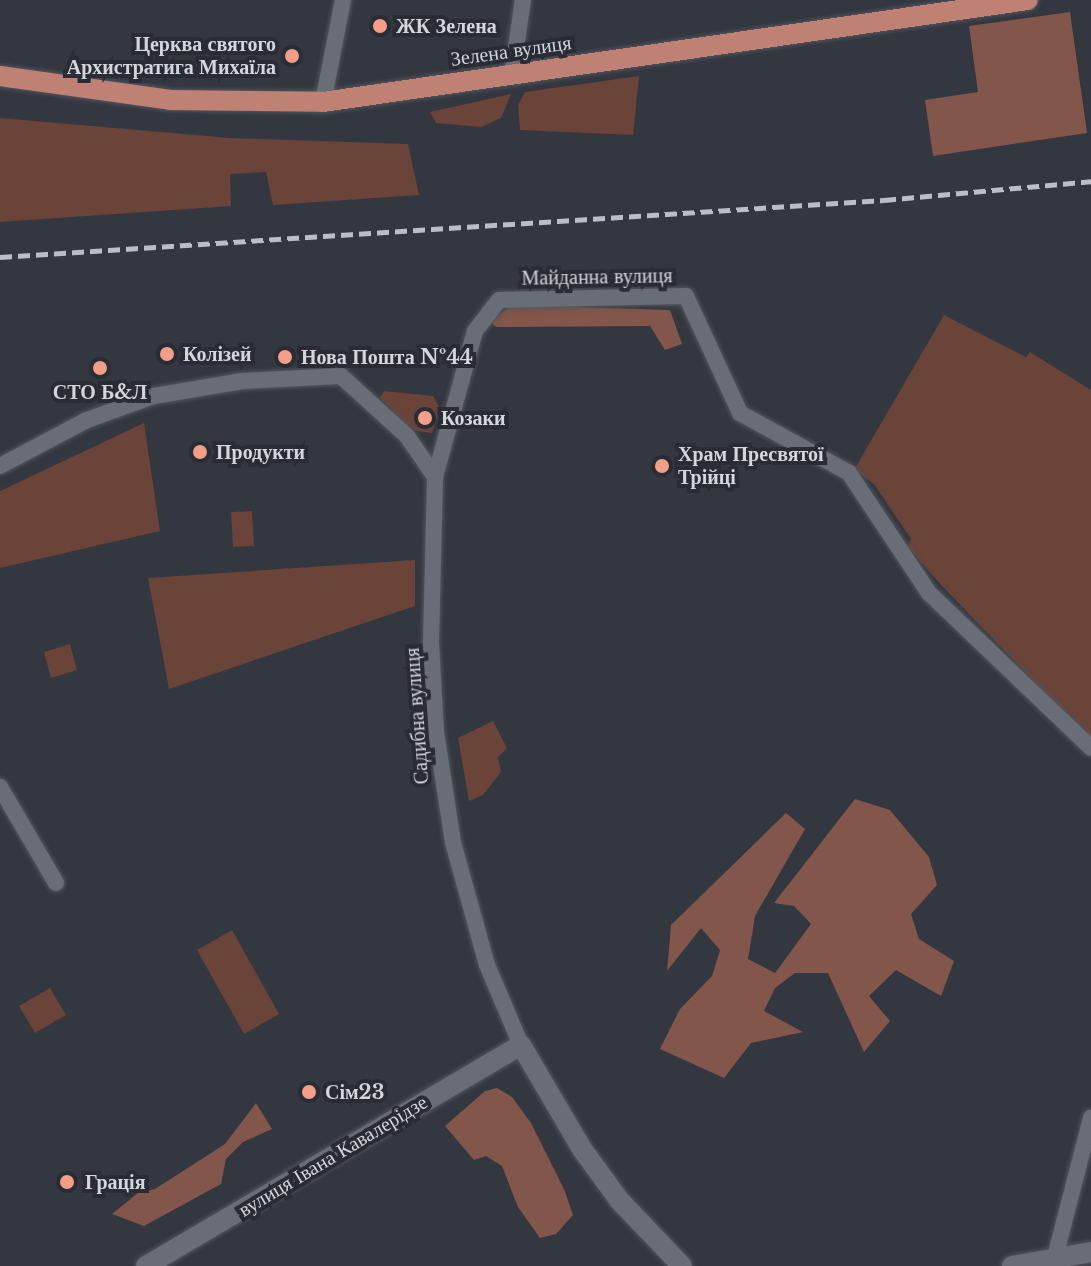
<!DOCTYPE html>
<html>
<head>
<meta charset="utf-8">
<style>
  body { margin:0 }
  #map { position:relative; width:1091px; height:1266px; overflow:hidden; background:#33373f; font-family:"Libre Baskerville",serif }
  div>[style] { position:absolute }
  .green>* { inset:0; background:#6a4339 }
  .forest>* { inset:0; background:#82564a }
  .roads { filter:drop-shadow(0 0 2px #52555c) drop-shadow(0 0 2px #52555c) }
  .minor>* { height:16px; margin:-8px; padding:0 8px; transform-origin:8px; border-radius:8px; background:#686d76 }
  .tertiary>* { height:20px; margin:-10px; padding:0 10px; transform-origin:10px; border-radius:10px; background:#686d76 }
  .secondary>* { height:20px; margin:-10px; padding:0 10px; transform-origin:10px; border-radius:10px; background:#686d76 }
  .primary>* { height:20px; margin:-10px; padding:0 10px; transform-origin:10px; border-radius:10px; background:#be8174 }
  .rail>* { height:5px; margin-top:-2.5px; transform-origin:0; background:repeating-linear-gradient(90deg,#bbbec4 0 12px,transparent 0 18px) }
  .dots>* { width:22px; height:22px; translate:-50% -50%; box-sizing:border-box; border:4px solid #292c34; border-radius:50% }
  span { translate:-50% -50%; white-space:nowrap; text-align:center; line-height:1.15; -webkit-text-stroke:8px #292c34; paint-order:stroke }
  .poi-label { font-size:20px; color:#d3d6db; font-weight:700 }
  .left { translate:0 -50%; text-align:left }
  .right { translate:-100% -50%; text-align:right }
  .street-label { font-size:20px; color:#d3d6db }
</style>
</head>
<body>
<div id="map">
  <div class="green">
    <i style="clip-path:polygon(639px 76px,633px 135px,520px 130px,518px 105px,525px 92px)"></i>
    <i style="clip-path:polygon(511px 94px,501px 118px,481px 127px,436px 123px,430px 112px)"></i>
    <i style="clip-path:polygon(0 118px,230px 138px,408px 144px,419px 195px,273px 205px,266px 172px,230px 174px,231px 206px,0 222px)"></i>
    <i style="clip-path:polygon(944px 315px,1026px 357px,1030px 352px,1091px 390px,1091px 740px,942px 586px,907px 546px,911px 539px,874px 484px,854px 470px)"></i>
    <i style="clip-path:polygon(384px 391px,433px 396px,440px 409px,432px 433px,411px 430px,380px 398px)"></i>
    <i style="clip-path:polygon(144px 423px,160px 531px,0 568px,0 491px)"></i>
    <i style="clip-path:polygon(252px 511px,254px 546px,233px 547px,231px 512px)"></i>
    <i style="clip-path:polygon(415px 560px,415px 606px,169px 689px,148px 578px)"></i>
    <i style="clip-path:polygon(70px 644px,77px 670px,51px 678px,44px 652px)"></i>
    <i style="clip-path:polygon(493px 721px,507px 748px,498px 757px,501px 772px,483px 795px,469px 801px,458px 738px)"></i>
    <i style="clip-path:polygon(232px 930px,279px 1014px,244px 1034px,197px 950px)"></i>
    <i style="clip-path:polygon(50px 988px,66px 1015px,35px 1033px,19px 1006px)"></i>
  </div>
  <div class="forest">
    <i style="clip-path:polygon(1070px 12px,1087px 133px,933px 156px,925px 100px,978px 92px,969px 26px)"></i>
    <i style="clip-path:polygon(513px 305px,670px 310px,682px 344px,665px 350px,650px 326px,496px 327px,489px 321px)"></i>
    <i style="clip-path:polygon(855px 799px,890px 810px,929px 857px,937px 885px,911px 914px,919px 939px,954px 961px,941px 996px,896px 970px,869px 996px,890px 1021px,864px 1052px,828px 973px,795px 973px,775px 988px,764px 1011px,803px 1032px,751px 1043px,724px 1078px,660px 1049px,680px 1009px,712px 976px,720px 950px,701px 928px,667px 971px,671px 925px,786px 813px,805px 829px,755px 916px,748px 959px,775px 973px,811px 924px,794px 906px,774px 903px)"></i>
    <i style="clip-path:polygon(497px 1088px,512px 1097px,531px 1123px,564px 1189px,573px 1215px,556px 1234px,540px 1238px,518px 1207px,502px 1166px,486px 1156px,474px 1160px,445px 1126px,485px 1091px)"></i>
    <i style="clip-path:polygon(256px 1103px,272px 1129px,243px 1142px,226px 1159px,221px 1184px,144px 1226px,112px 1214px,138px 1193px,155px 1189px,225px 1144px)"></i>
  </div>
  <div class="roads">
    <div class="minor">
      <i style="left:512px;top:75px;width:76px;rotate:-81.7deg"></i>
      <i style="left:323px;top:102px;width:104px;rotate:-78.9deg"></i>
      <i style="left:0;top:466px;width:98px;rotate:-27.9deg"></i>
      <i style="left:87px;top:420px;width:71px;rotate:-19.7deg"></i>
      <i style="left:154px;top:396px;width:90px;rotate:-9.6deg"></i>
      <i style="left:243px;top:381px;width:98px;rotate:-2.9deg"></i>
      <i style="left:341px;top:376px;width:89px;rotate:42.3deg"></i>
      <i style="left:407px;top:436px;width:50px;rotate:55.7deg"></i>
      <i style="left:0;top:787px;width:111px;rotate:59.7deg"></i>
      <i style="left:521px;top:1045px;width:87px;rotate:-113deg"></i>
      <i style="left:487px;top:965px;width:128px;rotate:-105.5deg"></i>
      <i style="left:453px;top:842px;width:111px;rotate:-98.8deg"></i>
      <i style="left:436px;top:732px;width:90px;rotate:-93.2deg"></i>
      <i style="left:431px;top:642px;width:165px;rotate:-88.6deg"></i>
      <i style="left:435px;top:477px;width:151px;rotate:-74.7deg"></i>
      <i style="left:475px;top:331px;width:39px;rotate:-52deg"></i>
      <i style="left:499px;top:300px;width:187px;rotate:-1.2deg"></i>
      <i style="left:686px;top:296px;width:129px;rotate:65.2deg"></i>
      <i style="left:740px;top:413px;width:124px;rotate:28.8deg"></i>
      <i style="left:849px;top:473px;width:144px;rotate:56.3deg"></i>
      <i style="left:929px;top:593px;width:224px;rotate:43.7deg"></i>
      <i style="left:1054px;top:1261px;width:148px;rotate:-75.5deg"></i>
    </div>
    <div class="tertiary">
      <i style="left:146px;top:1266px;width:435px;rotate:-30.5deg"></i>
      <i style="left:521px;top:1045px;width:121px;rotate:59.6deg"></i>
      <i style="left:582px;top:1149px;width:63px;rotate:54deg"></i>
      <i style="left:619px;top:1200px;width:91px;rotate:46.3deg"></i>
    </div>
    <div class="secondary">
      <i style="left:1012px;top:1266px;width:80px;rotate:-10deg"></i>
    </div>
    <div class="primary">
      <i style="left:0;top:76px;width:172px;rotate:8deg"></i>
      <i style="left:170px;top:100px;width:153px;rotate:0.7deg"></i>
      <i style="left:323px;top:102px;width:712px;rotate:-8.23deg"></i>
    </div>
  </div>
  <div class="rail">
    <i style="left:0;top:257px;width:886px;rotate:-3.69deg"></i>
    <i style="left:884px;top:200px;width:208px;rotate:-5.2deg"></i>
  </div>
  <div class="dots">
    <i style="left:380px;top:26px;background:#f49e87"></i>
    <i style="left:292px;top:56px;background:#f49e87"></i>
    <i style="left:167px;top:354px;background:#f49e87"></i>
    <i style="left:285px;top:357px;background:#f49e87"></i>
    <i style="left:100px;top:368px;background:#f49e87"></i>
    <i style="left:425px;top:418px;background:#f49e87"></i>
    <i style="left:200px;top:452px;background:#f49e87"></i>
    <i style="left:662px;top:466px;background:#f49e87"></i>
    <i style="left:309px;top:1092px;background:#f49e87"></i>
    <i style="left:67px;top:1182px;background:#f49e87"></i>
  </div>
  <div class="poi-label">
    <span class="left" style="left:396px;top:26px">ЖК Зелена</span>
    <span class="right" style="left:276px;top:56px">Церква святого<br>Архистратига Михаїла</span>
    <span class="left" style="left:183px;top:354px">Колізей</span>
    <span class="left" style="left:301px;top:357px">Нова Пошта №44</span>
    <span style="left:100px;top:392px">СТО Б&amp;Л</span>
    <span class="left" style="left:441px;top:418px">Козаки</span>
    <span class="left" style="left:216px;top:452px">Продукти</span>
    <span class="left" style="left:678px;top:466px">Храм Пресвятої<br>Трійці</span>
    <span class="left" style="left:325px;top:1092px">Сім23</span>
    <span class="left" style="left:85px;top:1182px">Грація</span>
  </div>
  <div class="street-label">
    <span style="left:511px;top:51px;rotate:-8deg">Зелена вулиця</span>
    <span style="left:597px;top:277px;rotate:-1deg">Майданна вулиця</span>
    <span style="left:417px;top:716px;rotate:-94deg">Садибна вулиця</span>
    <span style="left:333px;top:1156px;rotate:-31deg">вулиця Івана Кавалерідзе</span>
  </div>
</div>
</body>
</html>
